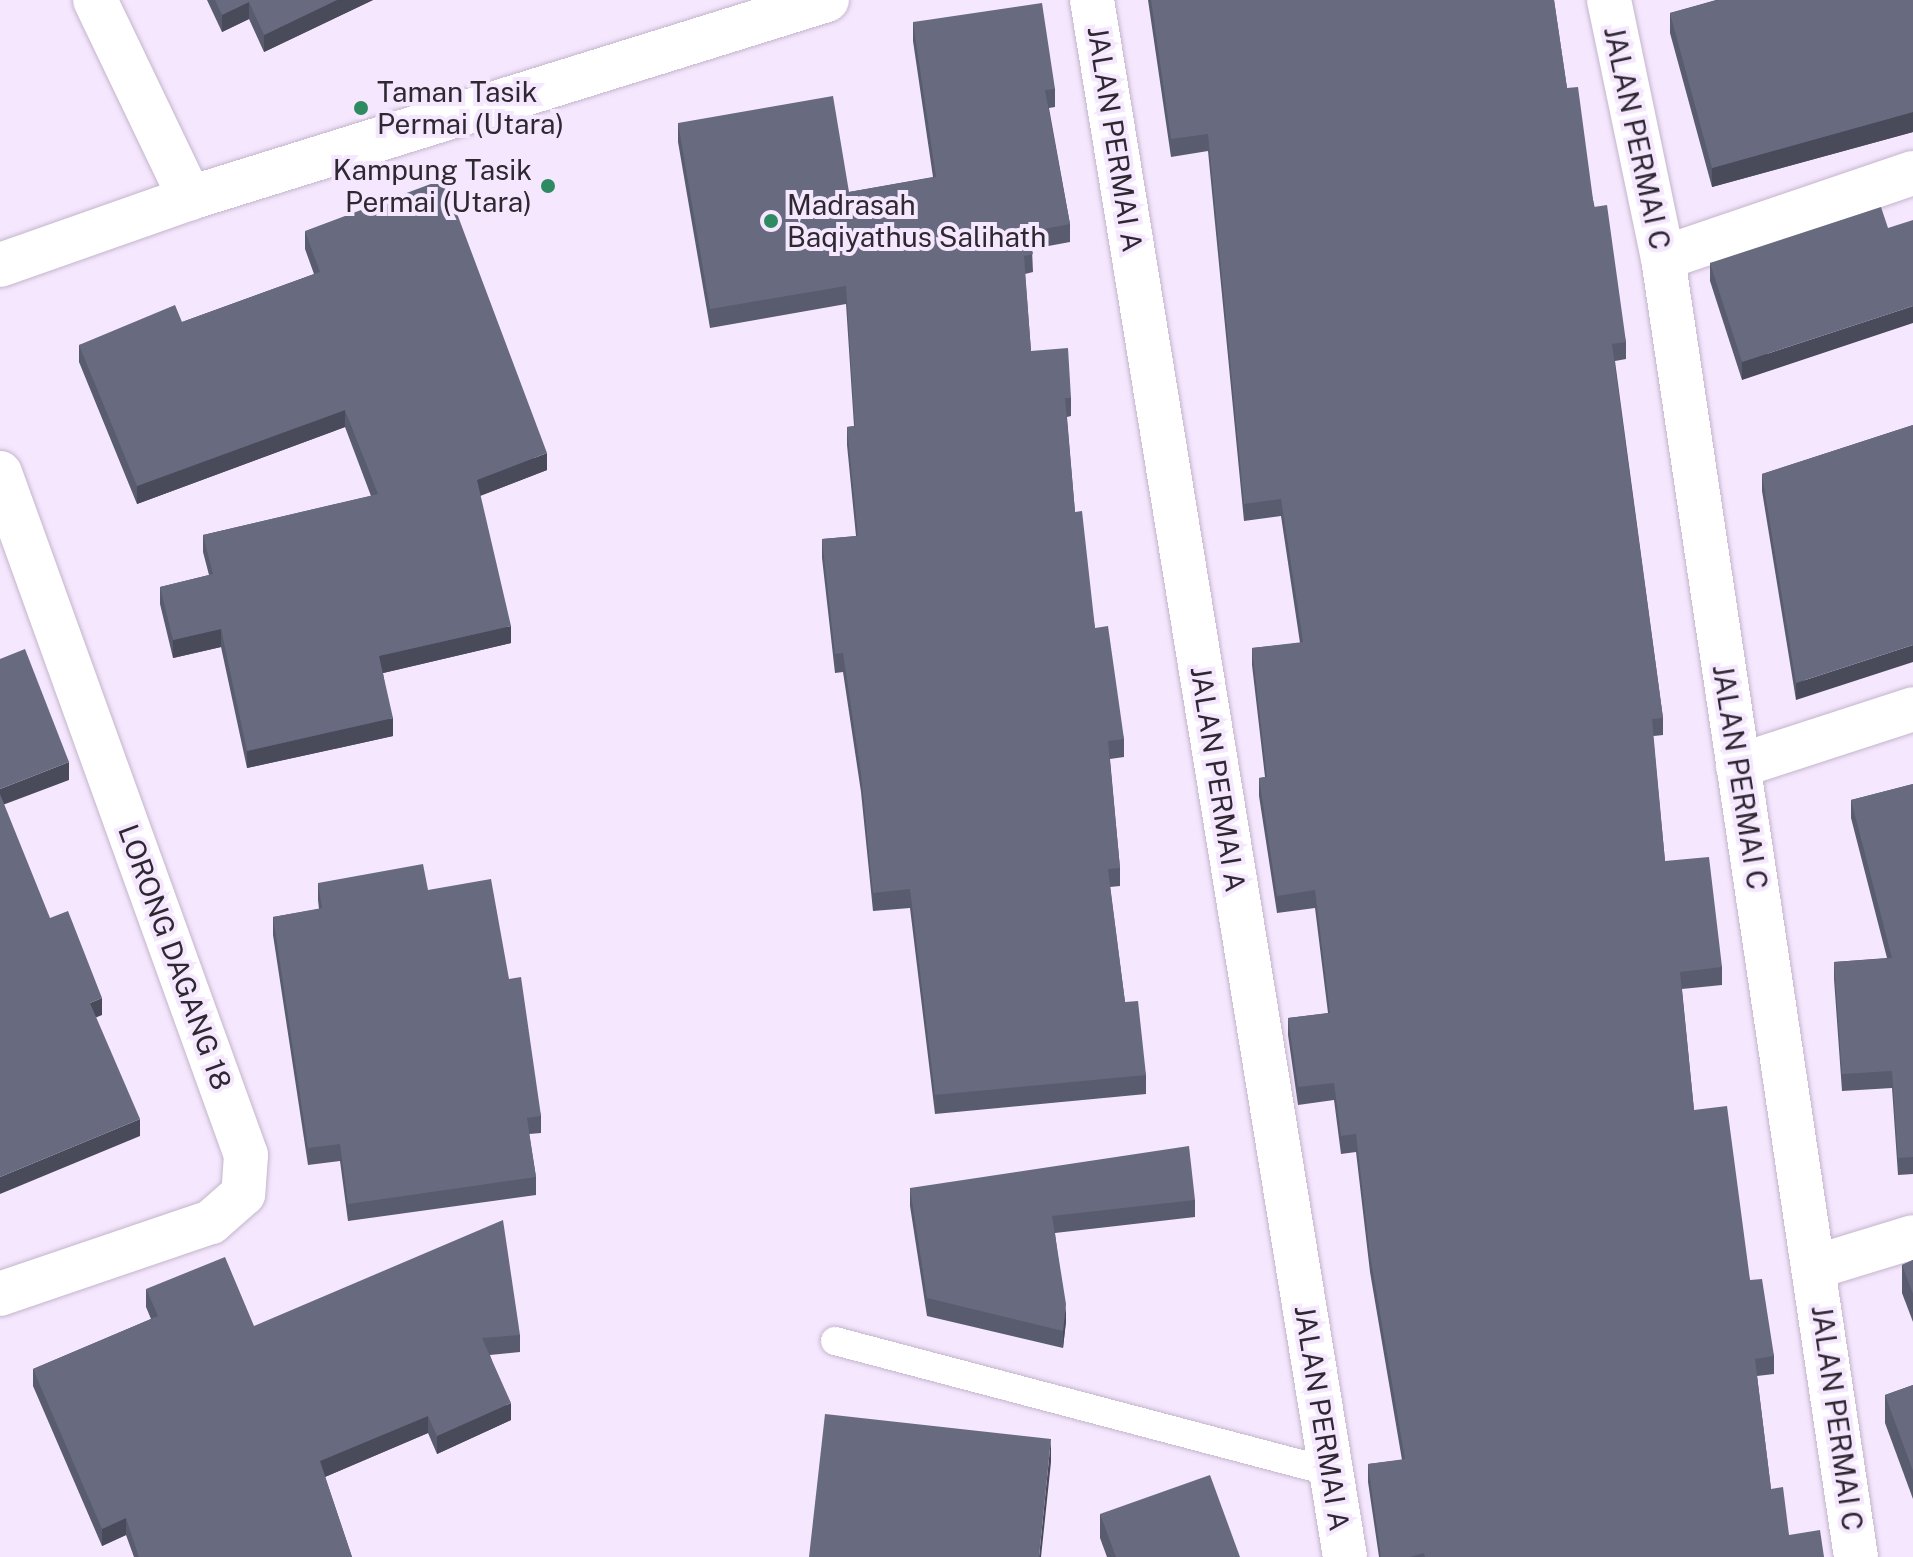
<!DOCTYPE html>
<html>
<head>
<meta charset="utf-8">
<style>
  body { margin:0 }
  #map { position:relative; width:1913px; height:1557px; overflow:hidden; background:#f5e7fe; font-family:"Public Sans",sans-serif }
  div>[style] { position:absolute }
  .roads { filter:drop-shadow(0 0 2px #c3b5cb) drop-shadow(0 0 2px #c3b5cb) }
  .service>* { height:28px; margin:-14px; padding:0 14px; transform-origin:14px; border-radius:14px; background:#fff }
  .minor>* { height:44px; margin:-22px; padding:0 22px; transform-origin:22px; border-radius:22px; background:#fff }
  .tertiary>* { height:44px; margin:-22px; padding:0 22px; transform-origin:22px; border-radius:22px; background:#fff }
  .wall>* { inset:0; background:#595b6e }
  .shaded-wall>* { inset:0; background:#494a5a }
  .building>* { inset:0; background:#686a80 }
  .dots>* { width:22px; height:22px; translate:-50% -50%; box-sizing:border-box; border:4px solid #f5e7fe; border-radius:50% }
  span { translate:-50% -50%; white-space:nowrap; text-align:center; line-height:1.15; -webkit-text-stroke:8px #f5e7fe; paint-order:stroke }
  .poi-label { font-size:28px; color:#2e2831 }
  .left { translate:0 -50%; text-align:left }
  .right { translate:-100% -50%; text-align:right }
  .street-label { font-size:28px; color:#2e2831 }
</style>
</head>
<body>
<div id="map">
  <div class="roads">
    <div class="service">
      <i style="left:835px;top:1341px;width:513px;rotate:14.79deg"></i>
    </div>
    <div class="minor">
      <i style="left:95px;top:0;width:220px;rotate:64.4deg"></i>
      <i style="left:1092px;top:0;width:1577px;rotate:80.77deg"></i>
      <i style="left:1609px;top:0;width:264px;rotate:78.2deg"></i>
      <i style="left:1663px;top:258px;width:1313px;rotate:81.55deg"></i>
      <i style="left:1663px;top:258px;width:264px;rotate:-18.8deg"></i>
      <i style="left:0;top:473px;width:725px;rotate:70.17deg"></i>
      <i style="left:246px;top:1155px;width:39px;rotate:94deg"></i>
      <i style="left:243px;top:1194px;width:43px;rotate:138.8deg"></i>
      <i style="left:211px;top:1222px;width:223px;rotate:161.2deg"></i>
      <i style="left:1738px;top:766px;width:184px;rotate:-18deg"></i>
      <i style="left:1815px;top:1267px;width:102px;rotate:-17deg"></i>
    </div>
    <div class="tertiary">
      <i style="left:0;top:265px;width:201px;rotate:-19.4deg"></i>
      <i style="left:190px;top:198px;width:667px;rotate:-17.27deg"></i>
    </div>
  </div>
  <div class="wall">
    <i style="clip-path:polygon(207px 0,373px 0,264px 52px,249px 19px,222px 32px)"></i>
    <i style="clip-path:polygon(1148px 0,1554px 0,1567px 88px,1626px 342px,1626px 359px,1615px 361px,1663px 718px,1663px 735px,1653px 736px,1665px 861px,1722px 967px,1722px 985px,1682px 989px,1694px 1110px,1750px 1280px,1774px 1356px,1774px 1374px,1757px 1376px,1771px 1489px,1789px 1535px,1824px 1557px,1379px 1557px,1368px 1482px,1368px 1464px,1402px 1460px,1370px 1272px,1356px 1152px,1341px 1154px,1334px 1100px,1298px 1105px,1288px 1035px,1288px 1018px,1328px 1013px,1315px 908px,1277px 913px,1259px 796px,1259px 778px,1265px 777px,1252px 665px,1252px 648px,1300px 643px,1281px 516px,1244px 521px,1208px 151px,1171px 157px)"></i>
    <i style="clip-path:polygon(1716px 0,1913px 0,1913px 132px,1712px 187px,1670px 33px,1670px 13px)"></i>
    <i style="clip-path:polygon(913px 22px,1055px 89px,1055px 107px,1049px 108px,1070px 224px,1070px 242px,1032px 249px,1033px 272px,1025px 274px,1031px 351px,1071px 398px,1071px 416px,1067px 417px,1075px 512px,1095px 628px,1124px 739px,1124px 757px,1110px 759px,1120px 868px,1120px 886px,1110px 887px,1125px 1002px,1146px 1075px,1146px 1094px,935px 1114px,910px 908px,873px 911px,861px 792px,843px 672px,835px 673px,822px 558px,822px 539px,856px 536px,847px 445px,847px 427px,854px 426px,846px 304px,710px 328px,678px 142px,678px 123px,849px 192px,933px 177px,913px 41px)"></i>
    <i style="clip-path:polygon(1888px 228px,1742px 380px,1710px 281px,1710px 263px)"></i>
    <i style="clip-path:polygon(305px 231px,547px 470px,480px 496px,511px 643px,383px 673px,393px 736px,247px 768px,221px 647px,173px 658px,160px 604px,160px 587px,209px 575px,203px 552px,203px 535px,371px 496px,345px 427px,137px 504px,79px 362px,79px 345px,182px 322px,314px 274px,305px 249px)"></i>
    <i style="clip-path:polygon(1913px 425px,1796px 700px,1762px 491px,1762px 474px)"></i>
    <i style="clip-path:polygon(1913px 784px,1913px 1174px,1898px 1175px,1892px 1088px,1842px 1091px,1834px 979px,1834px 962px,1887px 958px,1851px 818px,1851px 800px)"></i>
    <i style="clip-path:polygon(318px 883px,428px 890px,509px 979px,541px 1116px,541px 1133px,529px 1134px,536px 1177px,536px 1195px,348px 1221px,340px 1161px,308px 1165px,273px 935px,273px 917px,319px 909px,318px 900px)"></i>
    <i style="clip-path:polygon(910px 1188px,1195px 1200px,1195px 1217px,1055px 1233px,1066px 1321px,1063px 1348px,927px 1316px,910px 1206px)"></i>
    <i style="clip-path:polygon(1913px 1260px,1913px 1322px,1902px 1293px,1902px 1265px)"></i>
    <i style="clip-path:polygon(146px 1289px,254px 1326px,520px 1335px,520px 1352px,490px 1355px,511px 1420px,437px 1454px,428px 1433px,325px 1477px,352px 1557px,134px 1557px,126px 1535px,102px 1546px,33px 1386px,33px 1369px,151px 1319px,146px 1307px)"></i>
    <i style="clip-path:polygon(1913px 1385px,1913px 1499px,1885px 1423px,1885px 1395px)"></i>
    <i style="clip-path:polygon(1100px 1514px,1240px 1557px,1107px 1557px,1100px 1538px)"></i>
  </div>
  <div class="shaded-wall">
    <i style="clip-path:polygon(337px 0,373px 0,264px 52px,264px 35px)"></i>
    <i style="clip-path:polygon(249px 2px,249px 19px,222px 32px,222px 15px)"></i>
    <i style="clip-path:polygon(1913px 112px,1913px 132px,1712px 187px,1712px 168px)"></i>
    <i style="clip-path:polygon(1913px 306px,1913px 323px,1742px 380px,1742px 362px)"></i>
    <i style="clip-path:polygon(345px 410px,345px 427px,137px 504px,137px 486px)"></i>
    <i style="clip-path:polygon(547px 453px,547px 470px,477px 497px,477px 480px)"></i>
    <i style="clip-path:polygon(511px 626px,511px 643px,379px 674px,379px 656px)"></i>
    <i style="clip-path:polygon(221px 629px,221px 647px,173px 658px,173px 640px)"></i>
    <i style="clip-path:polygon(1913px 645px,1913px 662px,1796px 700px,1796px 683px)"></i>
    <i style="clip-path:polygon(393px 718px,393px 736px,247px 768px,247px 751px)"></i>
    <i style="clip-path:polygon(69px 762px,69px 780px,0 806px,0 789px)"></i>
    <i style="clip-path:polygon(102px 998px,102px 1015px,90px 1020px,90px 1003px)"></i>
    <i style="clip-path:polygon(140px 1119px,140px 1136px,0 1194px,0 1177px)"></i>
    <i style="clip-path:polygon(1066px 1304px,1066px 1321px,1063px 1348px,1063px 1331px)"></i>
    <i style="clip-path:polygon(511px 1403px,511px 1420px,437px 1454px,437px 1436px)"></i>
    <i style="clip-path:polygon(428px 1416px,428px 1433px,320px 1479px,320px 1461px)"></i>
    <i style="clip-path:polygon(1051px 1439px,1051px 1462px,1041px 1557px,1039px 1557px)"></i>
    <i style="clip-path:polygon(126px 1518px,126px 1535px,102px 1546px,102px 1529px)"></i>
  </div>
  <div class="building">
    <i style="clip-path:polygon(215px 0,337px 0,264px 35px,249px 2px,222px 15px)"></i>
    <i style="clip-path:polygon(1151px 0,1554px 0,1567px 88px,1578px 87px,1594px 207px,1607px 205px,1626px 342px,1612px 344px,1663px 718px,1652px 719px,1665px 861px,1709px 857px,1722px 967px,1680px 972px,1694px 1110px,1727px 1106px,1750px 1280px,1762px 1279px,1774px 1356px,1755px 1359px,1771px 1489px,1783px 1487px,1789px 1535px,1820px 1530px,1824px 1557px,1425px 1557px,1424px 1553px,1410px 1557px,1381px 1557px,1368px 1464px,1405px 1459px,1370px 1255px,1356px 1134px,1341px 1136px,1334px 1083px,1298px 1087px,1288px 1018px,1330px 1013px,1315px 890px,1277px 896px,1259px 778px,1267px 777px,1252px 648px,1303px 642px,1281px 499px,1244px 504px,1208px 134px,1171px 139px)"></i>
    <i style="clip-path:polygon(1718px 0,1913px 0,1913px 112px,1712px 168px,1670px 13px)"></i>
    <i style="clip-path:polygon(1042px 3px,1055px 89px,1045px 90px,1070px 224px,1028px 232px,1033px 254px,1024px 256px,1031px 351px,1068px 348px,1071px 398px,1065px 398px,1075px 512px,1082px 511px,1095px 628px,1108px 626px,1124px 739px,1108px 741px,1120px 868px,1108px 869px,1125px 1002px,1138px 1001px,1146px 1075px,935px 1095px,910px 889px,873px 893px,861px 774px,843px 653px,835px 654px,822px 539px,858px 536px,847px 427px,855px 426px,846px 286px,710px 309px,678px 123px,833px 96px,849px 192px,936px 177px,913px 22px)"></i>
    <i style="clip-path:polygon(444px 179px,547px 453px,477px 480px,511px 626px,379px 656px,393px 718px,247px 751px,221px 629px,173px 640px,160px 587px,213px 574px,203px 535px,378px 494px,345px 410px,137px 486px,79px 345px,175px 305px,182px 322px,320px 272px,305px 231px)"></i>
    <i style="clip-path:polygon(1881px 207px,1888px 228px,1913px 220px,1913px 306px,1742px 362px,1710px 263px)"></i>
    <i style="clip-path:polygon(1913px 425px,1913px 645px,1796px 683px,1762px 474px)"></i>
    <i style="clip-path:polygon(25px 649px,69px 762px,0 789px,0 659px)"></i>
    <i style="clip-path:polygon(1913px 784px,1913px 1157px,1898px 1158px,1892px 1071px,1842px 1074px,1834px 962px,1892px 958px,1851px 800px)"></i>
    <i style="clip-path:polygon(0 794px,50px 918px,68px 911px,102px 998px,90px 1003px,140px 1119px,0 1177px)"></i>
    <i style="clip-path:polygon(423px 864px,428px 890px,491px 879px,509px 979px,521px 977px,541px 1116px,527px 1118px,536px 1177px,348px 1204px,340px 1144px,308px 1148px,273px 917px,322px 908px,318px 883px)"></i>
    <i style="clip-path:polygon(1189px 1146px,1195px 1200px,1052px 1216px,1066px 1304px,1063px 1331px,927px 1298px,910px 1188px)"></i>
    <i style="clip-path:polygon(503px 1220px,520px 1335px,482px 1338px,511px 1403px,437px 1436px,428px 1416px,320px 1461px,352px 1557px,139px 1557px,126px 1518px,102px 1529px,33px 1369px,158px 1316px,146px 1289px,225px 1257px,254px 1326px)"></i>
    <i style="clip-path:polygon(1913px 1260px,1913px 1294px,1902px 1265px)"></i>
    <i style="clip-path:polygon(1913px 1385px,1913px 1471px,1885px 1395px)"></i>
    <i style="clip-path:polygon(825px 1414px,1051px 1439px,1039px 1557px,809px 1557px)"></i>
    <i style="clip-path:polygon(1210px 1475px,1240px 1557px,1116px 1557px,1100px 1514px)"></i>
  </div>
  <div class="dots">
    <i style="left:361px;top:108px;background:#2e8a60"></i>
    <i style="left:548px;top:186px;background:#2e8a60"></i>
    <i style="left:771px;top:221px;background:#2e8a60"></i>
  </div>
  <div class="poi-label">
    <span class="left" style="left:377px;top:108px">Taman Tasik<br>Permai (Utara)</span>
    <span class="right" style="left:532px;top:186px">Kampung Tasik<br>Permai (Utara)</span>
    <span class="left" style="left:787px;top:221px">Madrasah<br>Baqiyathus Salihath</span>
  </div>
  <div class="street-label">
    <span style="left:1637px;top:138px;rotate:78deg">JALAN PERMAI C</span>
    <span style="left:1115px;top:139px;rotate:81deg">JALAN PERMAI A</span>
    <span style="left:1740px;top:777px;rotate:81deg">JALAN PERMAI C</span>
    <span style="left:1218px;top:779px;rotate:81deg">JALAN PERMAI A</span>
    <span style="left:175px;top:957px;rotate:70deg">LORONG DAGANG 18</span>
    <span style="left:1322px;top:1418px;rotate:81deg">JALAN PERMAI A</span>
    <span style="left:1837px;top:1418px;rotate:82deg">JALAN PERMAI C</span>
  </div>
</div>
</body>
</html>
